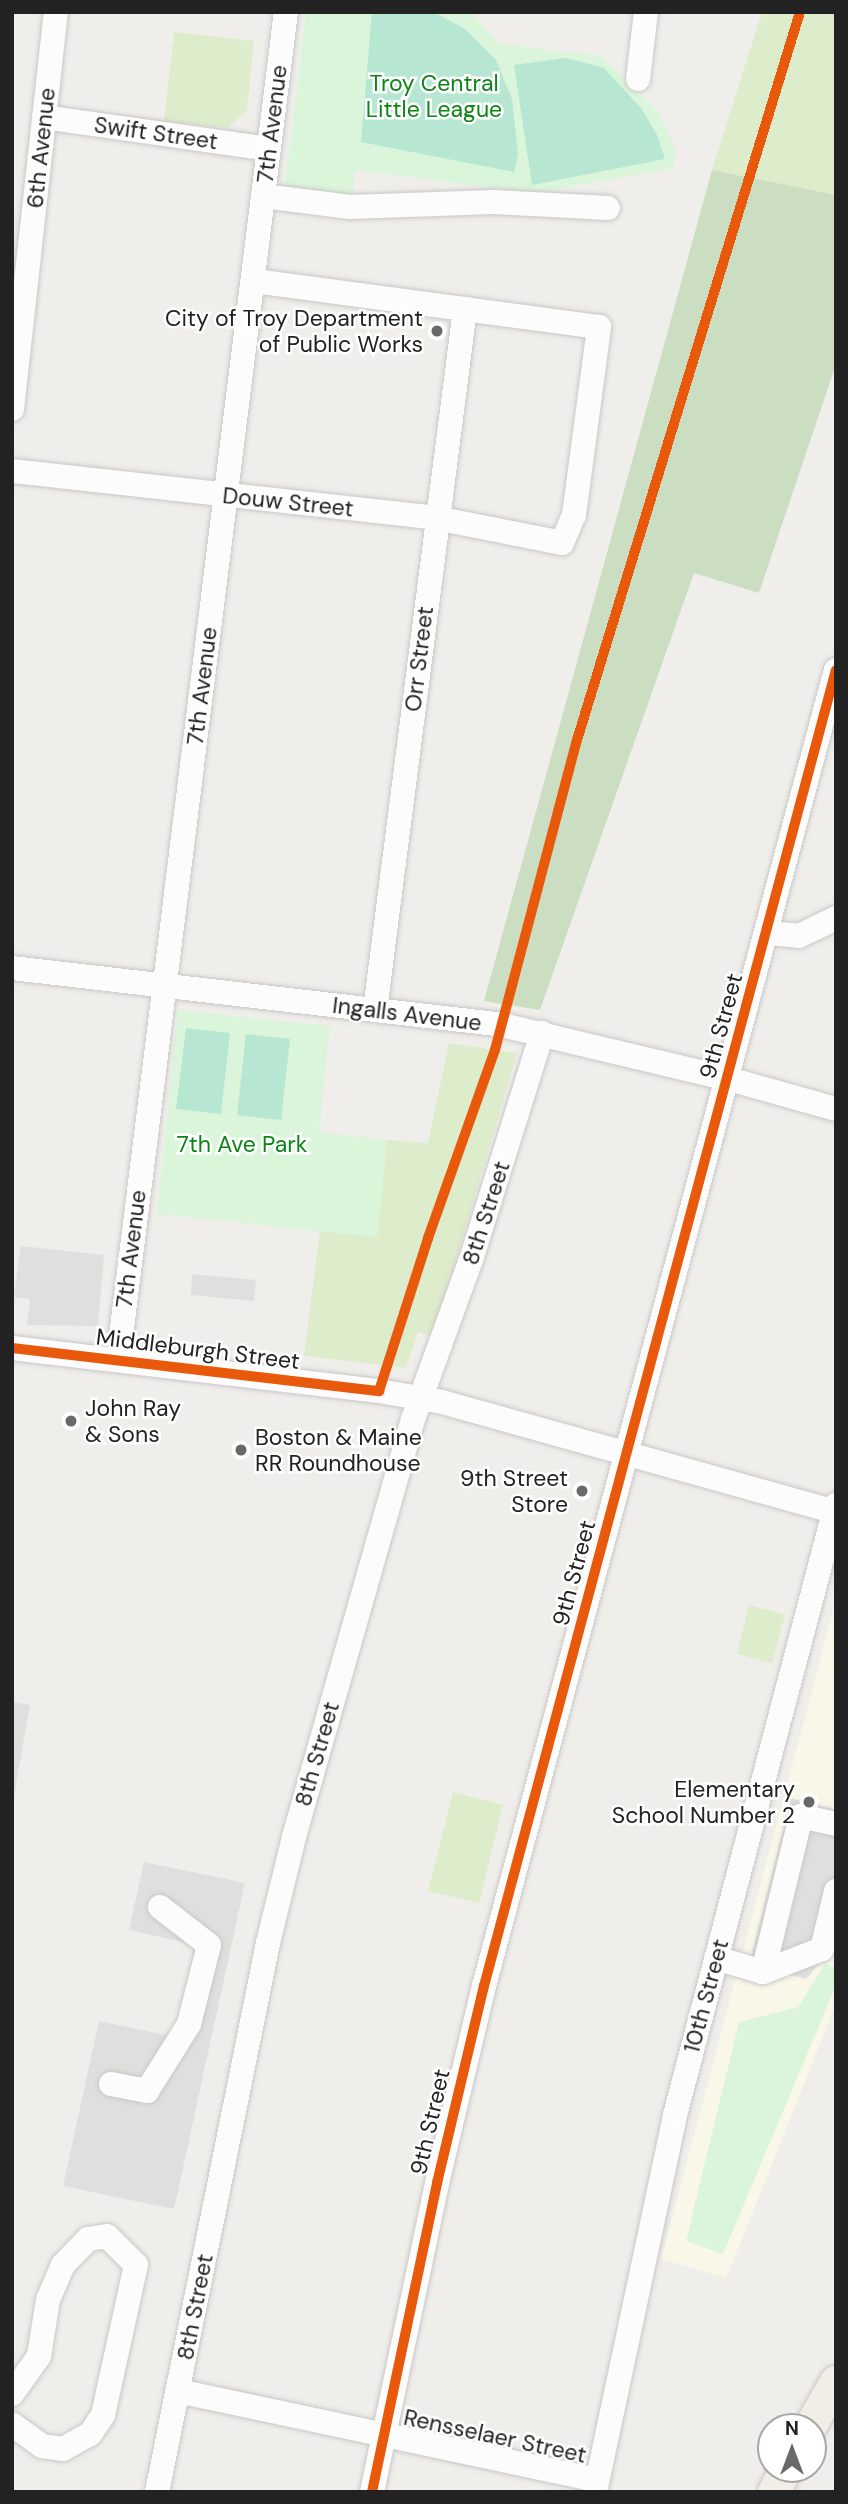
<!DOCTYPE html>
<html>
<head>
<meta charset="utf-8">
<style>
  body { margin:0 }
  #map { position:relative; width:848px; height:2504px; overflow:hidden; background:#f0eeeb; font-family:"DM Sans",sans-serif }
  div>[style] { position:absolute }
  .education>* { inset:0; background:#f8f7e8 }
  .grass>* { inset:0; background:#ddeccb }
  .forest>* { inset:0; background:#cbdec1 }
  .park>* { inset:0; background:#daf5da }
  .pitch>* { inset:0; background:#b7e6d2 }
  .parking>* { inset:0; background:#e0dfde }
  .roads { filter:drop-shadow(0 0 2px #c9c8c7) drop-shadow(0 0 2px #c9c8c7) }
  .minor>* { height:24px; margin:-12px; padding:0 12px; transform-origin:12px; border-radius:12px; background:#fdfcfc }
  .major>* { height:32px; margin:-16px; padding:0 16px; transform-origin:16px; border-radius:16px; background:#f3ede7 }
  .cycleway>* { height:10px; margin:-5px; padding:0 5px; transform-origin:5px; border-radius:5px; background:#e8590c }
  .dots>* { width:19px; height:19px; translate:-50% -50%; box-sizing:border-box; border:4px solid #fff; border-radius:50% }
  span { translate:-50% -50%; white-space:nowrap; text-align:center; line-height:1.15; -webkit-text-stroke:5px #fff; paint-order:stroke }
  .park-label { font-size:23px; color:#0c8416 }
  .street-label { font-size:23px; color:#222 }
  .poi-label { font-size:23px; color:#222 }
  .right { translate:-100% -50%; text-align:right }
  .left { translate:0 -50%; text-align:left }
  .frame { position:absolute; inset:0; border:14px solid #222; pointer-events:none }
  .north { position:absolute; left:757px; top:2413px; width:70px; height:70px; box-sizing:border-box; background:#fff; border:2px solid #a7a7a7; border-radius:50%; rotate:0deg; font-size:19px; font-weight:700; line-height:28px; text-align:center; color:#222 }
  .north::after { content:''; display:block; margin:auto; width:24px; height:32px; background:#6a6968; clip-path:polygon(50% 0,100% 100%,50% 72%,0 100%) }
</style>
</head>
<body>
<div id="map">
  <div class="education">
    <i style="clip-path:polygon(836px 1600px,836px 2004px,726px 2278px,661px 2259px)"></i>
  </div>
  <div class="grass">
    <i style="clip-path:polygon(762px 12px,836px 12px,836px 195px,712px 170px)"></i>
    <i style="clip-path:polygon(174px 32px,254px 41px,247px 110px,228px 128px,164px 121px)"></i>
    <i style="clip-path:polygon(449px 1043px,517px 1053px,433px 1337px,418px 1332px,406px 1368px,304px 1356px,320px 1231px,377px 1237px,387px 1140px,428px 1143px)"></i>
    <i style="clip-path:polygon(749px 1605px,785px 1615px,772px 1663px,737px 1654px)"></i>
    <i style="clip-path:polygon(453px 1792px,503px 1805px,479px 1903px,428px 1891px)"></i>
  </div>
  <div class="forest">
    <i style="clip-path:polygon(712px 170px,836px 195px,836px 364px,759px 593px,694px 573px,540px 1010px,484px 1001px)"></i>
  </div>
  <div class="park">
    <i style="clip-path:polygon(306px 12px,471px 12px,499px 44px,601px 56px,659px 112px,676px 152px,673px 168px,535px 193px,354px 170px,354px 198px,284px 190px)"></i>
    <i style="clip-path:polygon(178px 1010px,330px 1026px,319px 1132px,387px 1140px,377px 1237px,157px 1214px)"></i>
    <i style="clip-path:polygon(825px 1964px,836px 1967px,836px 1985px,723px 2254px,686px 2241px,739px 2022px,798px 2007px)"></i>
  </div>
  <div class="pitch">
    <i style="clip-path:polygon(372px 12px,437px 14px,465px 29px,496px 60px,512px 99px,518px 154px,514px 172px,361px 142px)"></i>
    <i style="clip-path:polygon(566px 58px,604px 68px,641px 108px,657px 135px,665px 159px,532px 185px,514px 65px)"></i>
    <i style="clip-path:polygon(186px 1028px,230px 1033px,221px 1114px,176px 1109px)"></i>
    <i style="clip-path:polygon(246px 1034px,290px 1039px,281px 1120px,237px 1115px)"></i>
  </div>
  <div class="parking">
    <i style="clip-path:polygon(21px 1246px,104px 1255px,98px 1326px,27px 1325px,30px 1299px,14px 1297px)"></i>
    <i style="clip-path:polygon(192px 1274px,256px 1280px,254px 1301px,191px 1295px)"></i>
    <i style="clip-path:polygon(12px 1702px,30px 1705px,12px 1806px)"></i>
    <i style="clip-path:polygon(791px 1798px,836px 1810px,836px 1945px,806px 1979px,749px 1964px)"></i>
    <i style="clip-path:polygon(144px 1862px,245px 1883px,174px 2209px,63px 2186px,99px 2021px,175px 2037px,195px 1945px,129px 1930px)"></i>
  </div>
  <div class="roads">
    <div class="minor">
      <i style="left:638px;top:79px;width:67px;rotate:-83.2deg"></i>
      <i style="left:44px;top:117px;width:227px;rotate:8.1deg"></i>
      <i style="left:263px;top:196px;width:88px;rotate:7.2deg"></i>
      <i style="left:350px;top:207px;width:144px;rotate:-2deg"></i>
      <i style="left:494px;top:202px;width:114px;rotate:3deg"></i>
      <i style="left:12px;top:409px;width:399px;rotate:-83.7deg"></i>
      <i style="left:12px;top:471px;width:427px;rotate:6.3deg"></i>
      <i style="left:436px;top:518px;width:128px;rotate:11.2deg"></i>
      <i style="left:562px;top:543px;width:30px;rotate:-67deg"></i>
      <i style="left:574px;top:515px;width:190px;rotate:-82.4deg"></i>
      <i style="left:599px;top:327px;width:349px;rotate:-172.4deg"></i>
      <i style="left:767px;top:933px;width:32px;rotate:5deg"></i>
      <i style="left:799px;top:936px;width:41px;rotate:-25.9deg"></i>
      <i style="left:12px;top:968px;width:493px;rotate:6.6deg"></i>
      <i style="left:502px;top:1025px;width:233px;rotate:13.4deg"></i>
      <i style="left:729px;top:1079px;width:111px;rotate:15.7deg"></i>
      <i style="left:375px;top:1010px;width:707px;rotate:-82.68deg"></i>
      <i style="left:12px;top:1348px;width:370px;rotate:6.7deg"></i>
      <i style="left:379px;top:1391px;width:64px;rotate:9.9deg"></i>
      <i style="left:442px;top:1402px;width:409px;rotate:15.6deg"></i>
      <i style="left:118px;top:1360px;width:1358px;rotate:-82.9deg"></i>
      <i style="left:716px;top:1958px;width:49px;rotate:16.6deg"></i>
      <i style="left:763px;top:1972px;width:63px;rotate:-21.3deg"></i>
      <i style="left:822px;top:1949px;width:60px;rotate:-76.4deg"></i>
      <i style="left:763px;top:1972px;width:161px;rotate:-76.3deg"></i>
      <i style="left:801px;top:1816px;width:36px;rotate:13deg"></i>
      <i style="left:111px;top:2084px;width:37px;rotate:11deg"></i>
      <i style="left:147px;top:2091px;width:79px;rotate:-57.9deg"></i>
      <i style="left:189px;top:2024px;width:81px;rotate:-75.8deg"></i>
      <i style="left:209px;top:1945px;width:62px;rotate:-142.2deg"></i>
      <i style="left:178px;top:2391px;width:428px;rotate:12deg"></i>
      <i style="left:12px;top:2394px;width:47px;rotate:-54.6deg"></i>
      <i style="left:39px;top:2356px;width:57px;rotate:-80.9deg"></i>
      <i style="left:48px;top:2300px;width:38px;rotate:-67deg"></i>
      <i style="left:63px;top:2265px;width:36px;rotate:-46deg"></i>
      <i style="left:88px;top:2239px;width:19px;rotate:-9deg"></i>
      <i style="left:107px;top:2236px;width:41px;rotate:45deg"></i>
      <i style="left:136px;top:2265px;width:154px;rotate:102.4deg"></i>
      <i style="left:103px;top:2415px;width:23px;rotate:124deg"></i>
      <i style="left:90px;top:2434px;width:31px;rotate:151deg"></i>
      <i style="left:63px;top:2449px;width:21px;rotate:-172deg"></i>
      <i style="left:42px;top:2446px;width:37px;rotate:-144deg"></i>
      <i style="left:157px;top:2492px;width:560px;rotate:-78.57deg"></i>
      <i style="left:268px;top:1943px;width:109px;rotate:-76.2deg"></i>
      <i style="left:294px;top:1837px;width:435px;rotate:-74.1deg"></i>
      <i style="left:413px;top:1419px;width:169px;rotate:-70deg"></i>
      <i style="left:471px;top:1260px;width:238px;rotate:-72.6deg"></i>
      <i style="left:372px;top:2492px;width:316px;rotate:-78.1deg"></i>
      <i style="left:437px;top:2183px;width:203px;rotate:-76.6deg"></i>
      <i style="left:484px;top:1986px;width:1362px;rotate:-75.03deg"></i>
      <i style="left:595px;top:2492px;width:385px;rotate:-78deg"></i>
      <i style="left:675px;top:2115px;width:631px;rotate:-75.21deg"></i>
    </div>
    <div class="major">
      <i style="left:810px;top:2427px;width:52px;rotate:-60deg"></i>
      <i style="left:774px;top:2492px;width:26px;rotate:-62deg"></i>
    </div>
  </div>
  <div class="cycleway">
    <i style="left:12px;top:1348px;width:370px;rotate:6.7deg"></i>
    <i style="left:379px;top:1391px;width:161px;rotate:-72.2deg"></i>
    <i style="left:428px;top:1238px;width:200px;rotate:-70.4deg"></i>
    <i style="left:495px;top:1050px;width:321px;rotate:-75.2deg"></i>
    <i style="left:577px;top:740px;width:761px;rotate:-72.97deg"></i>
    <i style="left:372px;top:2492px;width:316px;rotate:-78.1deg"></i>
    <i style="left:437px;top:2183px;width:203px;rotate:-76.6deg"></i>
    <i style="left:484px;top:1986px;width:1362px;rotate:-75.03deg"></i>
  </div>
  <div class="dots">
    <i style="left:437px;top:331px;background:#6a6968"></i>
    <i style="left:71px;top:1421px;background:#6a6968"></i>
    <i style="left:241px;top:1450px;background:#6a6968"></i>
    <i style="left:582px;top:1491px;background:#6a6968"></i>
    <i style="left:809px;top:1802px;background:#6a6968"></i>
  </div>
  <div class="park-label">
    <span style="left:434px;top:96px">Troy Central<br>Little League</span>
    <span style="left:242px;top:1144px">7th Ave Park</span>
  </div>
  <div class="street-label">
    <span style="left:272px;top:124px;rotate:-83deg">7th Avenue</span>
    <span style="left:156px;top:133px;rotate:8deg">Swift Street</span>
    <span style="left:41px;top:148px;rotate:-84deg">6th Avenue</span>
    <span style="left:288px;top:502px;rotate:6deg">Douw Street</span>
    <span style="left:419px;top:659px;rotate:-83deg">Orr Street</span>
    <span style="left:202px;top:686px;rotate:-83deg">7th Avenue</span>
    <span style="left:407px;top:1014px;rotate:7deg">Ingalls Avenue</span>
    <span style="left:721px;top:1026px;rotate:-75deg">9th Street</span>
    <span style="left:486px;top:1213px;rotate:-72deg">8th Street</span>
    <span style="left:131px;top:1249px;rotate:-83deg">7th Avenue</span>
    <span style="left:198px;top:1349px;rotate:7deg">Middleburgh Street</span>
    <span style="left:574px;top:1573px;rotate:-75deg">9th Street</span>
    <span style="left:317px;top:1754px;rotate:-74deg">8th Street</span>
    <span style="left:706px;top:1996px;rotate:-75deg">10th Street</span>
    <span style="left:430px;top:2122px;rotate:-77deg">9th Street</span>
    <span style="left:195px;top:2307px;rotate:-79deg">8th Street</span>
    <span style="left:495px;top:2436px;rotate:12deg">Rensselaer Street</span>
  </div>
  <div class="poi-label">
    <span class="right" style="left:423px;top:331px">City of Troy Department<br>of Public Works</span>
    <span class="left" style="left:85px;top:1421px">John Ray<br>&amp; Sons</span>
    <span class="left" style="left:255px;top:1450px">Boston &amp; Maine<br>RR Roundhouse</span>
    <span class="right" style="left:568px;top:1491px">9th Street<br>Store</span>
    <span class="right" style="left:795px;top:1802px">Elementary<br>School Number 2</span>
  </div>
  <div class="frame"></div>
  <div class="north">N</div>
</div>
</body>
</html>
